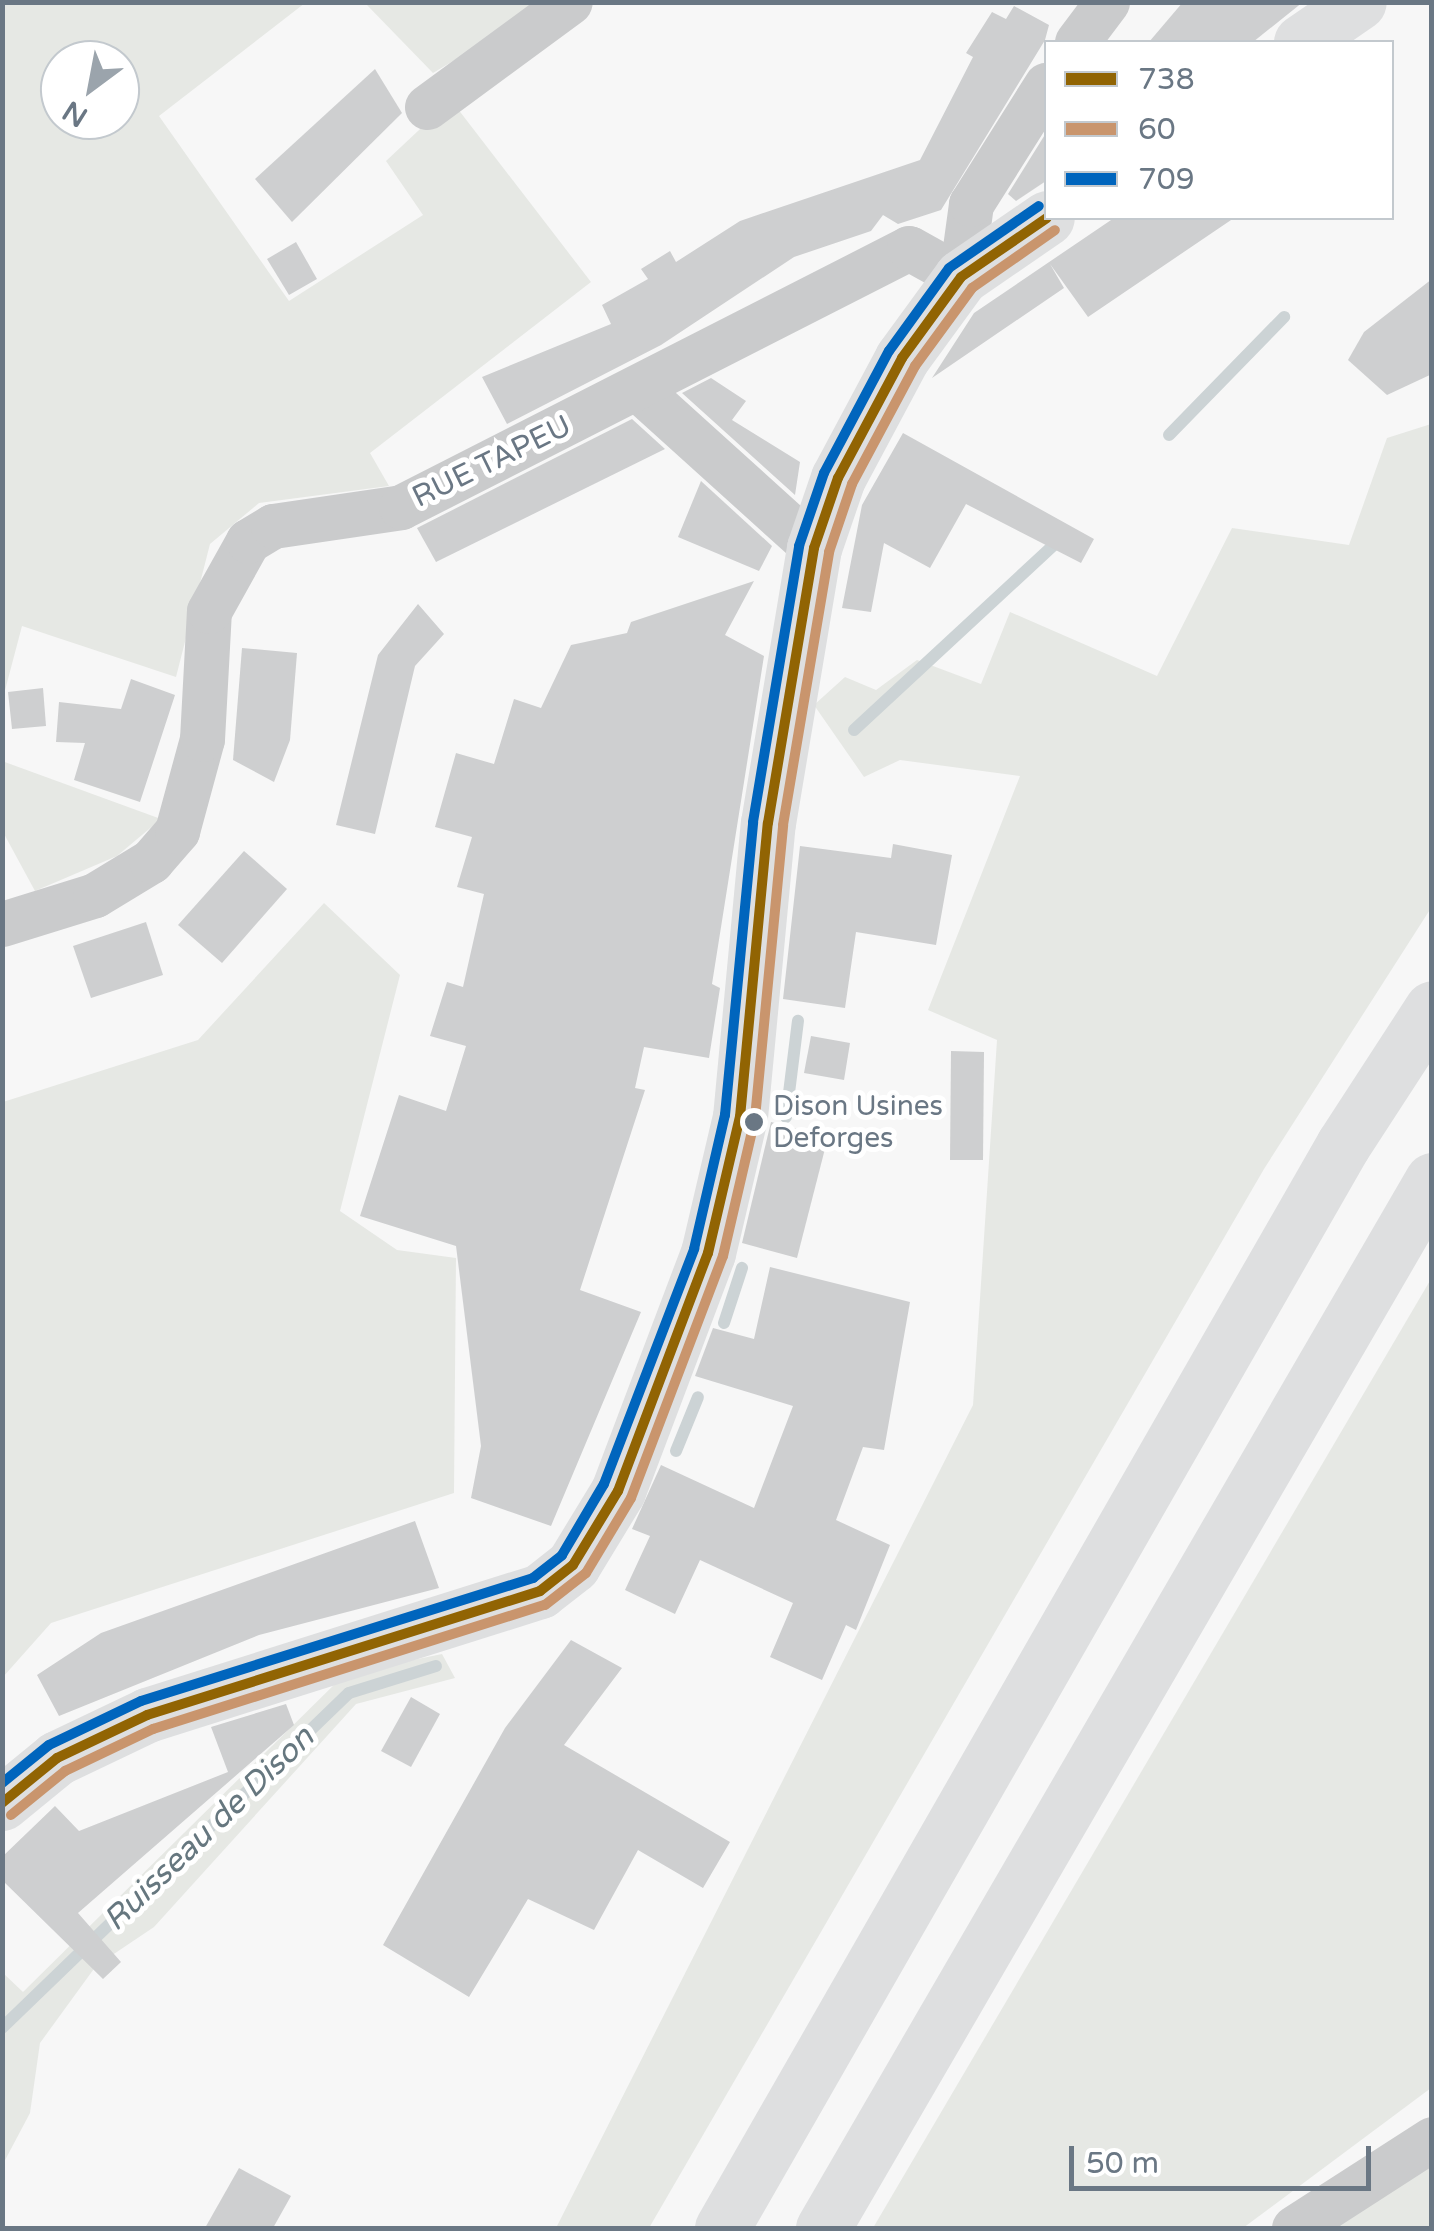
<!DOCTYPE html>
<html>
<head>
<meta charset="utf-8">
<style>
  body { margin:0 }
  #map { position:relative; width:1434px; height:2231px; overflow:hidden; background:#f7f7f7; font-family:"Varela Round",sans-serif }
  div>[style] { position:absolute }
  .green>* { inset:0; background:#e6e8e4 }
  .stream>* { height:12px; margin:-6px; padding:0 6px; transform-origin:6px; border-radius:6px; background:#ccd3d5 }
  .building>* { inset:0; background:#cecfd0 }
  .street>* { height:45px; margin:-22.5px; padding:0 22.5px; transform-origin:22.5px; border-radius:22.5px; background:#cacbcc }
  .secondary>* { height:55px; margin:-27.5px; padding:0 27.5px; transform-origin:27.5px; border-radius:27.5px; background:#dedfe0 }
  .highway>* { height:55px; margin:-27.5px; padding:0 27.5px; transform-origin:27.5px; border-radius:27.5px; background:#dedfe0 }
  .bus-1>* { height:10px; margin:-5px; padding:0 5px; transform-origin:5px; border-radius:5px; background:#916403 }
  .bus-2>* { height:10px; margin:-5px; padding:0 5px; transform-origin:5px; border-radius:5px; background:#c9956d }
  .bus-3>* { height:10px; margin:-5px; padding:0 5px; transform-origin:5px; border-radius:5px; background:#0065bd }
  .dots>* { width:28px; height:28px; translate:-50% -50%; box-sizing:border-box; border:5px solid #fff; border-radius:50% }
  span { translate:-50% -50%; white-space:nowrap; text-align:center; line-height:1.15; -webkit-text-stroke:10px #fff; paint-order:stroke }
  .bus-label { font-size:28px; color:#6a7784 }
  .left { translate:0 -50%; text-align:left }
  .street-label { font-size:30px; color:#6a7784 }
  .water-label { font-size:32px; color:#66777f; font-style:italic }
  .frame { position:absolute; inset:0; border:5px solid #6a7784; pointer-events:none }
  .legend { position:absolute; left:1044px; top:40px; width:350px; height:180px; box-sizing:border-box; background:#fff; border:2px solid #c3c9ce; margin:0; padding:12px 18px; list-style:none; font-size:30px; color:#6a7784 }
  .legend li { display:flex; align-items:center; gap:20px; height:50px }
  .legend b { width:50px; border:2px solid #c3c9ce }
  .north { position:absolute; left:40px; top:40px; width:100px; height:100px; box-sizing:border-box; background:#fff; border:2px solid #c3c9ce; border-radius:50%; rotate:212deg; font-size:28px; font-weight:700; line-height:40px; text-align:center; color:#6a7784 }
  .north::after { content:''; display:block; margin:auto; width:35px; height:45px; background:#9ba4ac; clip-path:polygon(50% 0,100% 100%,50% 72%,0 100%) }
  .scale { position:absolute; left:1069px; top:2146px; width:302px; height:45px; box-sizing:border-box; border:5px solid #6a7784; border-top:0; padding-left:12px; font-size:30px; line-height:35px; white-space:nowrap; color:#6a7784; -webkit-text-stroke:8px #fff; paint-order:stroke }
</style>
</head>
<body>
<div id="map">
  <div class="green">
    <i style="clip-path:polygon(evenodd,3px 3px,305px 3px,159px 116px,289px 301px,423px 215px,386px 161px,451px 100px,591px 282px,370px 453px,389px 486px,259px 503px,210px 544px,176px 677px,22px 626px,3px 698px,3px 3px,60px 60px,120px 60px,120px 120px,60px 120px,60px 60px)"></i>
    <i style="clip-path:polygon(365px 3px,550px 3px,433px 73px)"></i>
    <i style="clip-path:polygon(1431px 424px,1431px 908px,1264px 1169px,649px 2228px,556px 2228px,973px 1405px,997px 1040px,928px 1010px,1020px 776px,900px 760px,864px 777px,814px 705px,845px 677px,876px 690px,917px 660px,981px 684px,1010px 612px,1157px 676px,1232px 528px,1349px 545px,1387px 438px)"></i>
    <i style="clip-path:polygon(2px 761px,161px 819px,117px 856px,35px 891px,3px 832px)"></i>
    <i style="clip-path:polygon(324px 903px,400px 975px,340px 1211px,397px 1250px,456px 1258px,454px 1493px,51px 1623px,3px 1677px,3px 1102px,198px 1040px)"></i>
    <i style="clip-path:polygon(1431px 1279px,1431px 2088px,1243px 2228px,873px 2228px)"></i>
    <i style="clip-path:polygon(442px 1654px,455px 1678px,356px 1704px,154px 1927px,96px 1966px,40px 2043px,30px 2113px,3px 2164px,3px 1973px,23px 1992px,345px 1674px)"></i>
    <i style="clip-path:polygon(1431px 2156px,1431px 2228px,1326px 2228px)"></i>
  </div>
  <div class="stream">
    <i style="left:1169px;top:435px;width:165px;rotate:-45.7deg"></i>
    <i style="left:854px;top:730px;width:282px;rotate:-42.8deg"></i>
    <i style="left:786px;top:1117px;width:97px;rotate:-82.9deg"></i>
    <i style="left:724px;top:1323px;width:58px;rotate:-71.9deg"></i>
    <i style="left:676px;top:1451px;width:58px;rotate:-67.8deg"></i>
    <i style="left:2px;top:2028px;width:482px;rotate:-44deg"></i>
    <i style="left:349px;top:1693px;width:91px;rotate:-17.2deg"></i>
  </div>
  <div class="building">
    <i style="clip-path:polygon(1183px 2px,1303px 2px,1253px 42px,1149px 42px)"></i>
    <i style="clip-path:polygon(1014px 6px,1049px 25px,1045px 40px,941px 210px,898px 224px,883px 215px,871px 231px,794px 257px,661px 345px,507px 424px,482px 377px,611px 324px,602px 305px,648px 279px,641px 269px,670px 251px,676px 262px,740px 221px,920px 160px,973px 57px,966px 53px,992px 12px,1006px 19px)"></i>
    <i style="clip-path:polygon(375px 69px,402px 113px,292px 222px,255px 179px)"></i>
    <i style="clip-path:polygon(1046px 133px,1046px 181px,1016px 201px,1008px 194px)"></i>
    <i style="clip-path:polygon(1114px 218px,1234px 218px,1088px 317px,1050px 264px,1064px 288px,932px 378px,974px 313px)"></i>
    <i style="clip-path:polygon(296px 242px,317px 279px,289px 295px,267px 259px)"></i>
    <i style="clip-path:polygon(1432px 279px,1432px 374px,1387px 395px,1348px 360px,1364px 332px)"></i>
    <i style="clip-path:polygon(711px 378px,746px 401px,732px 420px,800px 462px,795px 495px,682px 393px)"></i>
    <i style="clip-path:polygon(632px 419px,665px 449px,436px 562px,417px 528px)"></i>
    <i style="clip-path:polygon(903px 433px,1094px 539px,1081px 563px,966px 504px,930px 568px,884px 543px,871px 612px,842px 608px,862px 505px)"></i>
    <i style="clip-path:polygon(701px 481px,772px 546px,759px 571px,678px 537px)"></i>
    <i style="clip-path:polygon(754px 581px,725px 635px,764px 656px,712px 984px,720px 988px,709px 1058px,644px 1047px,635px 1088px,645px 1090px,580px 1290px,641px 1312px,551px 1526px,471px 1498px,481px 1446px,456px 1246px,360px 1216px,399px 1095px,446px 1111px,466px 1046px,430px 1036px,447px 982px,463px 987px,484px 894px,457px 887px,472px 837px,435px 827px,456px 753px,494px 764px,514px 699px,541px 708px,571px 645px,627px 633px,631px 622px)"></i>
    <i style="clip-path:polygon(418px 604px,444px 634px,415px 666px,375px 834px,336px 825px,378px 655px)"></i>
    <i style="clip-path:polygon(242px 648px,297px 653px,290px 740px,274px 782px,233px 760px)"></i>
    <i style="clip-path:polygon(131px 679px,175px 695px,140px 802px,74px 780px,85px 743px,56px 742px,59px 702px,121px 709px)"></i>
    <i style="clip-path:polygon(43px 688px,46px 726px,12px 729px,8px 692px)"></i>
    <i style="clip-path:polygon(893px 844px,952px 855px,936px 945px,856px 932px,845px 1008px,783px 999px,800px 846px,891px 858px)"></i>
    <i style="clip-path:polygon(244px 851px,287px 889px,222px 963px,178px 925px)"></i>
    <i style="clip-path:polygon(146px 922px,163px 975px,91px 998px,73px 946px)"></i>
    <i style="clip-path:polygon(811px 1036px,850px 1043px,844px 1080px,804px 1073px)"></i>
    <i style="clip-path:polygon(951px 1051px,984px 1052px,983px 1160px,950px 1160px)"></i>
    <i style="clip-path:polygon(771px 1122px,828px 1137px,797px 1258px,742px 1243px)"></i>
    <i style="clip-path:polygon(770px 1267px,910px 1302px,884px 1450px,863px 1447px,836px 1520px,890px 1545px,856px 1630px,846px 1625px,822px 1680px,770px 1657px,793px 1603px,700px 1560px,675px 1614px,625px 1590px,650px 1536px,632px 1529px,661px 1465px,754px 1508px,793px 1406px,695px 1376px,713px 1328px,754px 1339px)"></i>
    <i style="clip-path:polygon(415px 1521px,439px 1588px,259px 1635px,59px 1716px,37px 1675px,101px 1633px)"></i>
    <i style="clip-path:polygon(571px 1640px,622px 1668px,564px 1745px,730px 1842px,703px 1888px,638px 1850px,594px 1930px,528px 1899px,469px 1997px,383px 1945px,505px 1728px)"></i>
    <i style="clip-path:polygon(411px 1697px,440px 1714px,411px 1767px,381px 1751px)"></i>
    <i style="clip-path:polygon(286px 1704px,294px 1725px,78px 1913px,121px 1962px,103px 1979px,2px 1880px,2px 1857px,55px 1806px,79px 1831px,228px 1772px,211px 1727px)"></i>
    <i style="clip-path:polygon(239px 2168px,291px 2196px,273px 2228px,205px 2228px)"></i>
  </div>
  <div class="street">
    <i style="left:1077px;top:42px;width:50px;rotate:-53.1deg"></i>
    <i style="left:427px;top:107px;width:177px;rotate:-36.3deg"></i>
    <i style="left:638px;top:389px;width:237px;rotate:42.1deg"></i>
    <i style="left:2px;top:924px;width:97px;rotate:-17.3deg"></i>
    <i style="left:95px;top:895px;width:66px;rotate:-31.3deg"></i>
    <i style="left:151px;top:861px;width:40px;rotate:-49deg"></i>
    <i style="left:177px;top:831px;width:95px;rotate:-74.8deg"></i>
    <i style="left:202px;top:739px;width:128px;rotate:-86.9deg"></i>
    <i style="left:209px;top:611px;width:80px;rotate:-60.9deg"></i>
    <i style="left:248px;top:541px;width:29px;rotate:-31deg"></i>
    <i style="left:273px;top:526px;width:129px;rotate:-8.4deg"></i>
    <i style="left:401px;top:507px;width:570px;rotate:-27.01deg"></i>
    <i style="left:909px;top:248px;width:60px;rotate:29.1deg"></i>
    <i style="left:961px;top:277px;width:74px;rotate:-82.2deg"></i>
    <i style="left:971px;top:204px;width:141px;rotate:-57.8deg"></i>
    <i style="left:1294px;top:2228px;width:164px;rotate:-32.8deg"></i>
  </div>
  <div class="secondary">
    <i style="left:1301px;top:42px;width:70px;rotate:-34.6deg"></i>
    <i style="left:2px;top:1803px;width:71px;rotate:-39.3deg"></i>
    <i style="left:57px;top:1758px;width:100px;rotate:-25.5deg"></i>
    <i style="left:147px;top:1715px;width:412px;rotate:-17.5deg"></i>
    <i style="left:540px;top:1591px;width:42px;rotate:-38.2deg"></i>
    <i style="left:573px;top:1565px;width:87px;rotate:-58.7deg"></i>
    <i style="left:618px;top:1491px;width:254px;rotate:-69.3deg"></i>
    <i style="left:708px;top:1253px;width:140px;rotate:-76.8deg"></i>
    <i style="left:740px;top:1117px;width:295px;rotate:-84.6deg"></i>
    <i style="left:768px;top:823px;width:279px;rotate:-80.5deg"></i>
    <i style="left:814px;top:548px;width:74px;rotate:-71.1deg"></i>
    <i style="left:838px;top:478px;width:136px;rotate:-61.9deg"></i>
    <i style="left:902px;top:358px;width:100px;rotate:-53.9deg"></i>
    <i style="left:961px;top:277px;width:104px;rotate:-34.5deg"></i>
  </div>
  <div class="highway">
    <i style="left:722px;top:2228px;width:1248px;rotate:-60.17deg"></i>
    <i style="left:1343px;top:1145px;width:163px;rotate:-57deg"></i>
    <i style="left:823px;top:2228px;width:1212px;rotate:-59.84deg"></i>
  </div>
  <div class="bus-1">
    <i style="left:2px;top:1803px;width:71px;rotate:-39.3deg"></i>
    <i style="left:57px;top:1758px;width:100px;rotate:-25.5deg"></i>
    <i style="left:147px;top:1715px;width:412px;rotate:-17.5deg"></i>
    <i style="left:540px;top:1591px;width:42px;rotate:-38.2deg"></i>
    <i style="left:573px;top:1565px;width:87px;rotate:-58.7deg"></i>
    <i style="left:618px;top:1491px;width:254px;rotate:-69.3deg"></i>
    <i style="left:708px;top:1253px;width:140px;rotate:-76.8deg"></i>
    <i style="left:740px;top:1117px;width:295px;rotate:-84.6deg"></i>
    <i style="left:768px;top:823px;width:279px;rotate:-80.5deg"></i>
    <i style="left:814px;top:548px;width:74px;rotate:-71.1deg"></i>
    <i style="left:838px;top:478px;width:136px;rotate:-61.9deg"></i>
    <i style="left:902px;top:358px;width:100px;rotate:-53.9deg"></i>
    <i style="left:961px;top:277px;width:104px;rotate:-34.5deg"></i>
  </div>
  <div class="bus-2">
    <i style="left:11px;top:1815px;width:70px;rotate:-39.2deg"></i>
    <i style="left:65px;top:1771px;width:98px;rotate:-25.5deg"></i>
    <i style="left:153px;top:1729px;width:411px;rotate:-17.6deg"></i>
    <i style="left:545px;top:1605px;width:52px;rotate:-38deg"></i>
    <i style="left:586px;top:1573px;width:87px;rotate:-59deg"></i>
    <i style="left:631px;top:1498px;width:259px;rotate:-69.2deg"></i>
    <i style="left:723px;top:1256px;width:142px;rotate:-76.9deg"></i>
    <i style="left:755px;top:1118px;width:294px;rotate:-84.5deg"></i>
    <i style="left:783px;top:825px;width:277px;rotate:-80.4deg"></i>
    <i style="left:829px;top:552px;width:72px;rotate:-71.3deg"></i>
    <i style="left:852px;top:484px;width:134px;rotate:-61.9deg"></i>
    <i style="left:915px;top:366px;width:97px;rotate:-53.8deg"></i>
    <i style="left:972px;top:288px;width:101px;rotate:-34.9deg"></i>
  </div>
  <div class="bus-3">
    <i style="left:2px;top:1783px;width:60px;rotate:-39deg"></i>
    <i style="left:49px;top:1745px;width:102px;rotate:-25.6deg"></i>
    <i style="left:141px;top:1701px;width:411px;rotate:-17.4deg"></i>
    <i style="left:533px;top:1578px;width:37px;rotate:-38deg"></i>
    <i style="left:562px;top:1555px;width:82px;rotate:-59.4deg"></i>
    <i style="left:604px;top:1484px;width:252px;rotate:-69deg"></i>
    <i style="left:694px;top:1249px;width:138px;rotate:-77deg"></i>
    <i style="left:725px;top:1115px;width:294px;rotate:-84.5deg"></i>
    <i style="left:753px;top:822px;width:280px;rotate:-80.5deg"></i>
    <i style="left:799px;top:546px;width:77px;rotate:-71.1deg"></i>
    <i style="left:824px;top:473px;width:138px;rotate:-62deg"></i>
    <i style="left:889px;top:351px;width:102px;rotate:-54.1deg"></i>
    <i style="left:949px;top:268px;width:109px;rotate:-34.6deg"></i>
  </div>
  <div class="dots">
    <i style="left:754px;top:1122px;background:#6a7784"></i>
  </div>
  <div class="bus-label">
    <span class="left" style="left:773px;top:1122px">Dison Usines<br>Deforges</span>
  </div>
  <div class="street-label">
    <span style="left:492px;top:462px;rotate:-26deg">RUE TAPEU</span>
  </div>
  <div class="water-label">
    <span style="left:209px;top:1829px;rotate:-44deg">Ruisseau de Dison</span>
  </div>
  <div class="frame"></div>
  <ul class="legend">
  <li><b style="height:12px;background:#916403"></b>738</li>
  <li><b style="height:12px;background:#c9956d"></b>60</li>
  <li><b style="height:12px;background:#0065bd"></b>709</li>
  </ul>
  <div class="north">N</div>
  <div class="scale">50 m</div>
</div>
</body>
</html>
